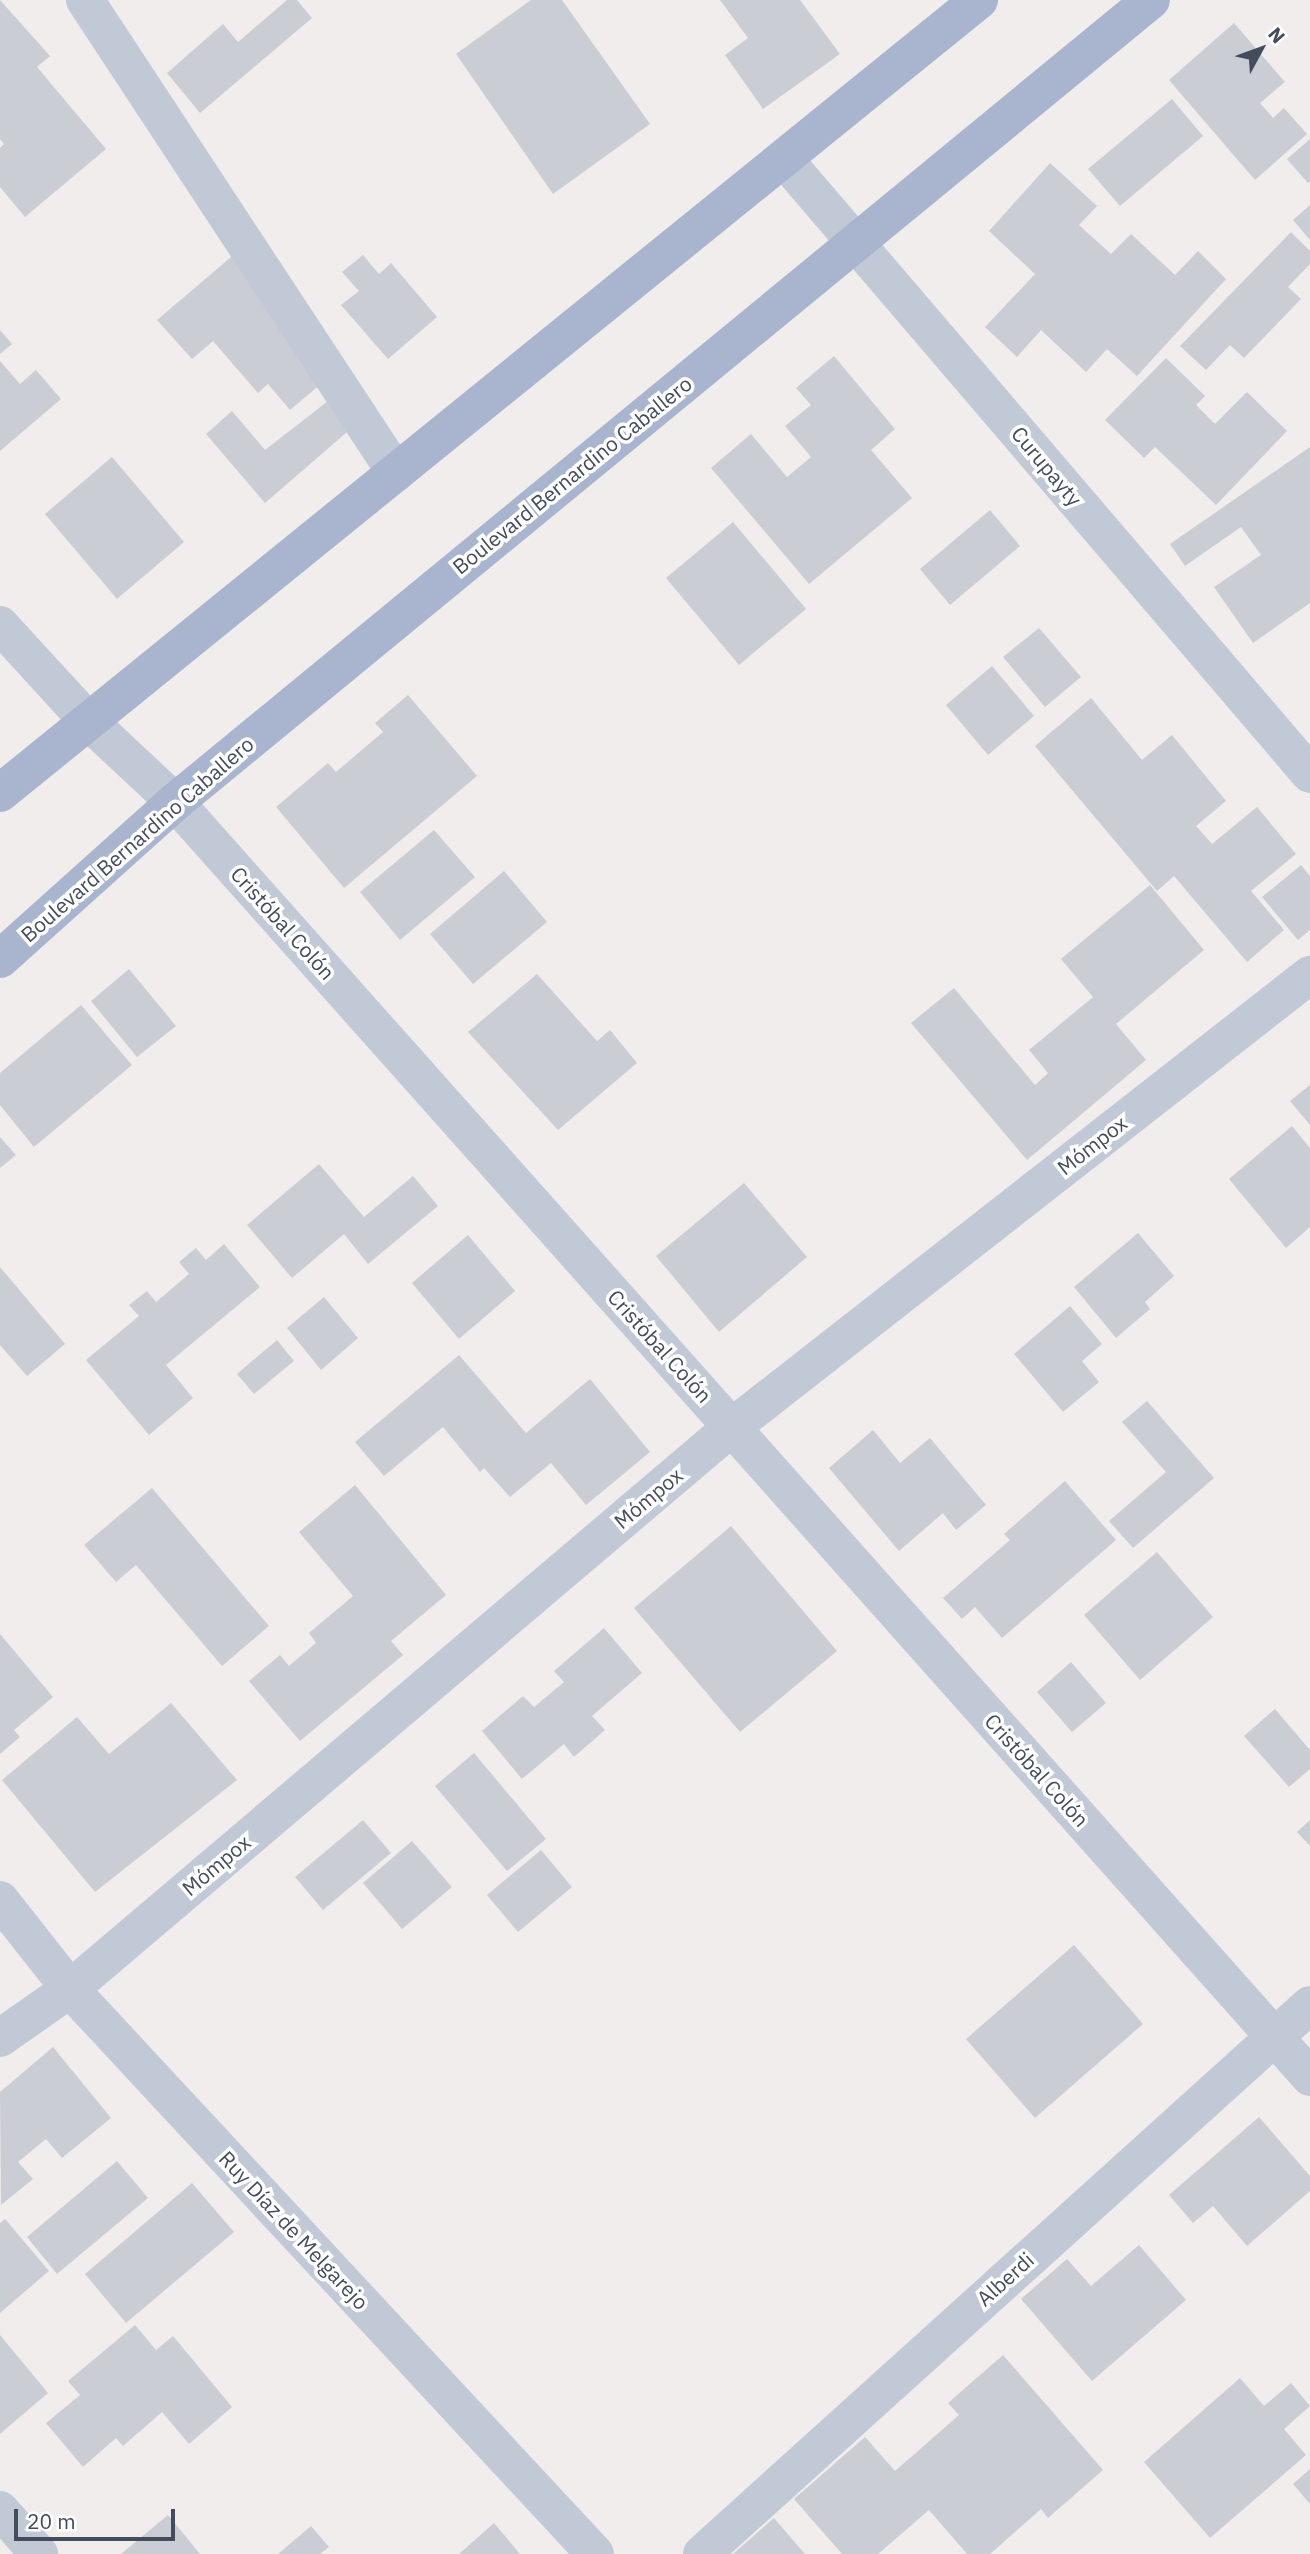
<!DOCTYPE html>
<html>
<head>
<meta charset="utf-8">
<style>
  body { margin:0 }
  #map { position:relative; width:1310px; height:2554px; overflow:hidden; background:#f0edec; font-family:"IBM Plex Sans",sans-serif }
  div>[style] { position:absolute }
  .building>* { inset:0; background:#cbcdd5 }
  .minor>* { height:38px; margin:-19px; padding:0 19px; transform-origin:19px; border-radius:19px; background:#c1c8d6 }
  .major>* { height:38px; margin:-19px; padding:0 19px; transform-origin:19px; border-radius:19px; background:#a9b5cf }
  span { translate:-50% -50%; white-space:nowrap; text-align:center; line-height:1.15; -webkit-text-stroke:7px #fff; paint-order:stroke }
  .street-label { font-size:21px; color:#434c5c }
  .north { position:absolute; left:1226px; top:14px; width:70px; height:70px; -webkit-text-stroke:5px #fff; paint-order:stroke; rotate:49deg; font-size:19px; font-weight:700; line-height:28px; text-align:center; color:#434c5c }
  .north::after { content:''; display:block; margin:auto; width:24px; height:32px; background:#434c5c; clip-path:polygon(50% 0,100% 100%,50% 72%,0 100%) }
  .scale { position:absolute; left:14px; top:2509px; width:161px; height:32px; box-sizing:border-box; border:4px solid #434c5c; border-top:0; padding-left:9px; font-size:21px; line-height:24px; white-space:nowrap; color:#434c5c; -webkit-text-stroke:5px #fff; paint-order:stroke }
</style>
</head>
<body>
<div id="map">
  <div class="building">
    <i style="clip-path:polygon(0 0,50px 56px,37px 67px,106px 149px,25px 217px,0 187px,0 148px,4px 144px,0 139px)"></i>
    <i style="clip-path:polygon(287px 0,297px 0,312px 18px,200px 113px,167px 73px,223px 24px,238px 42px)"></i>
    <i style="clip-path:polygon(531px 0,562px 0,650px 124px,553px 194px,456px 54px)"></i>
    <i style="clip-path:polygon(720px 0,800px 0,840px 54px,763px 109px,725px 55px,748px 38px)"></i>
    <i style="clip-path:polygon(1234px 23px,1285px 82px,1260px 103px,1273px 118px,1284px 108px,1307px 134px,1255px 180px,1169px 80px)"></i>
    <i style="clip-path:polygon(1172px 99px,1203px 136px,1120px 206px,1088px 169px)"></i>
    <i style="clip-path:polygon(1310px 139px,1310px 181px,1308px 183px,1287px 159px)"></i>
    <i style="clip-path:polygon(1050px 163px,1097px 206px,1079px 225px,1111px 254px,1131px 234px,1175px 275px,1198px 251px,1226px 279px,1137px 376px,1107px 349px,1086px 372px,1041px 330px,1017px 357px,985px 327px,1035px 274px,989px 231px)"></i>
    <i style="clip-path:polygon(1310px 205px,1310px 240px,1293px 220px)"></i>
    <i style="clip-path:polygon(1291px 232px,1310px 251px,1310px 264px,1288px 287px,1301px 299px,1244px 358px,1230px 345px,1206px 370px,1180px 346px)"></i>
    <i style="clip-path:polygon(250px 241px,334px 373px,290px 410px,268px 384px,258px 393px,213px 341px,192px 359px,157px 320px)"></i>
    <i style="clip-path:polygon(363px 255px,379px 274px,391px 263px,437px 317px,388px 359px,341px 305px,359px 291px,342px 272px)"></i>
    <i style="clip-path:polygon(0 330px,12px 344px,0 354px)"></i>
    <i style="clip-path:polygon(834px 356px,895px 429px,871px 450px,912px 498px,809px 584px,711px 468px,751px 434px,787px 477px,811px 457px,785px 426px,811px 405px,796px 388px)"></i>
    <i style="clip-path:polygon(1166px 358px,1205px 396px,1196px 405px,1215px 424px,1247px 392px,1287px 431px,1216px 505px,1155px 447px,1144px 458px,1105px 420px)"></i>
    <i style="clip-path:polygon(0 361px,20px 384px,36px 370px,61px 399px,0 451px)"></i>
    <i style="clip-path:polygon(337px 394px,361px 420px,265px 503px,206px 434px,232px 411px,265px 450px)"></i>
    <i style="clip-path:polygon(1310px 447px,1310px 603px,1253px 643px,1214px 587px,1261px 555px,1241px 527px,1185px 566px,1170px 544px)"></i>
    <i style="clip-path:polygon(112px 457px,184px 542px,117px 599px,45px 514px)"></i>
    <i style="clip-path:polygon(990px 510px,1020px 546px,950px 605px,920px 569px)"></i>
    <i style="clip-path:polygon(733px 522px,806px 609px,739px 665px,666px 578px)"></i>
    <i style="clip-path:polygon(1039px 628px,1081px 677px,1045px 707px,1003px 657px)"></i>
    <i style="clip-path:polygon(992px 666px,1034px 716px,988px 755px,946px 705px)"></i>
    <i style="clip-path:polygon(408px 695px,477px 776px,344px 888px,276px 807px,328px 763px,336px 772px,383px 732px,375px 723px)"></i>
    <i style="clip-path:polygon(1091px 698px,1142px 760px,1172px 735px,1226px 801px,1196px 826px,1212px 844px,1257px 807px,1296px 854px,1251px 891px,1284px 930px,1247px 962px,1174px 876px,1157px 891px,1035px 746px)"></i>
    <i style="clip-path:polygon(434px 830px,475px 877px,400px 940px,360px 892px)"></i>
    <i style="clip-path:polygon(1301px 865px,1310px 876px,1310px 930px,1298px 940px,1262px 897px)"></i>
    <i style="clip-path:polygon(504px 871px,547px 922px,473px 984px,430px 934px)"></i>
    <i style="clip-path:polygon(1150px 885px,1204px 950px,1116px 1024px,1146px 1060px,1027px 1160px,911px 1023px,954px 988px,1035px 1085px,1048px 1073px,1029px 1050px,1093px 997px,1061px 959px)"></i>
    <i style="clip-path:polygon(129px 969px,176px 1026px,137px 1057px,91px 1001px)"></i>
    <i style="clip-path:polygon(537px 974px,597px 1041px,610px 1030px,637px 1063px,558px 1130px,468px 1032px)"></i>
    <i style="clip-path:polygon(81px 1005px,132px 1065px,34px 1147px,0 1105px,0 1073px)"></i>
    <i style="clip-path:polygon(1310px 1085px,1310px 1125px,1290px 1101px)"></i>
    <i style="clip-path:polygon(1292px 1126px,1310px 1148px,1310px 1227px,1286px 1248px,1229px 1179px)"></i>
    <i style="clip-path:polygon(0 1137px,16px 1155px,0 1168px)"></i>
    <i style="clip-path:polygon(319px 1164px,364px 1217px,413px 1176px,438px 1206px,368px 1264px,344px 1234px,292px 1278px,247px 1225px)"></i>
    <i style="clip-path:polygon(744px 1183px,807px 1257px,719px 1332px,656px 1256px)"></i>
    <i style="clip-path:polygon(1138px 1233px,1174px 1276px,1145px 1302px,1150px 1309px,1116px 1338px,1074px 1287px)"></i>
    <i style="clip-path:polygon(468px 1235px,515px 1291px,459px 1339px,412px 1283px)"></i>
    <i style="clip-path:polygon(224px 1244px,260px 1287px,166px 1365px,193px 1398px,149px 1435px,86px 1360px,139px 1316px,129px 1305px,147px 1291px,156px 1302px,189px 1274px,179px 1262px,196px 1248px,206px 1260px)"></i>
    <i style="clip-path:polygon(0 1267px,65px 1344px,27px 1376px,0 1345px)"></i>
    <i style="clip-path:polygon(324px 1297px,358px 1338px,321px 1370px,287px 1328px)"></i>
    <i style="clip-path:polygon(1070px 1306px,1102px 1344px,1082px 1361px,1099px 1382px,1063px 1412px,1014px 1354px)"></i>
    <i style="clip-path:polygon(277px 1340px,294px 1361px,254px 1394px,237px 1374px)"></i>
    <i style="clip-path:polygon(459px 1355px,526px 1433px,590px 1379px,650px 1452px,586px 1505px,551px 1463px,510px 1497px,484px 1468px,480px 1472px,443px 1427px,384px 1476px,355px 1442px)"></i>
    <i style="clip-path:polygon(1147px 1401px,1214px 1478px,1133px 1548px,1109px 1521px,1166px 1472px,1122px 1422px)"></i>
    <i style="clip-path:polygon(873px 1430px,900px 1463px,930px 1438px,986px 1505px,956px 1530px,943px 1513px,899px 1551px,829px 1468px)"></i>
    <i style="clip-path:polygon(1065px 1481px,1116px 1540px,1002px 1638px,975px 1607px,962px 1619px,943px 1598px,1010px 1540px,1004px 1534px)"></i>
    <i style="clip-path:polygon(355px 1485px,446px 1595px,391px 1641px,403px 1655px,300px 1741px,249px 1681px,280px 1655px,289px 1666px,316px 1643px,309px 1633px,353px 1596px,299px 1532px)"></i>
    <i style="clip-path:polygon(152px 1488px,269px 1626px,222px 1666px,136px 1565px,116px 1582px,84px 1545px)"></i>
    <i style="clip-path:polygon(731px 1526px,837px 1651px,740px 1732px,634px 1608px)"></i>
    <i style="clip-path:polygon(1157px 1552px,1213px 1617px,1140px 1680px,1084px 1615px)"></i>
    <i style="clip-path:polygon(604px 1628px,642px 1673px,592px 1716px,605px 1730px,574px 1757px,564px 1744px,522px 1779px,482px 1731px,523px 1696px,534px 1707px,564px 1682px,554px 1671px)"></i>
    <i style="clip-path:polygon(0 1634px,53px 1697px,14px 1730px,20px 1737px,0 1754px)"></i>
    <i style="clip-path:polygon(1071px 1662px,1106px 1703px,1072px 1732px,1037px 1692px)"></i>
    <i style="clip-path:polygon(171px 1703px,237px 1780px,95px 1892px,2px 1780px,77px 1717px,109px 1754px)"></i>
    <i style="clip-path:polygon(1275px 1709px,1310px 1750px,1310px 1769px,1289px 1787px,1244px 1736px)"></i>
    <i style="clip-path:polygon(474px 1753px,546px 1839px,507px 1871px,435px 1786px)"></i>
    <i style="clip-path:polygon(363px 1820px,391px 1853px,323px 1910px,295px 1877px)"></i>
    <i style="clip-path:polygon(1310px 1820px,1310px 1846px,1297px 1832px)"></i>
    <i style="clip-path:polygon(412px 1841px,452px 1887px,402px 1929px,363px 1883px)"></i>
    <i style="clip-path:polygon(541px 1850px,572px 1887px,518px 1932px,487px 1895px)"></i>
    <i style="clip-path:polygon(1074px 1945px,1143px 2024px,1035px 2118px,966px 2039px)"></i>
    <i style="clip-path:polygon(53px 2047px,111px 2118px,62px 2158px,46px 2139px,18px 2162px,33px 2179px,1px 2205px,0 2092px)"></i>
    <i style="clip-path:polygon(1259px 2117px,1310px 2176px,1310px 2191px,1247px 2246px,1213px 2206px,1193px 2223px,1169px 2195px)"></i>
    <i style="clip-path:polygon(117px 2161px,148px 2198px,57px 2274px,27px 2237px)"></i>
    <i style="clip-path:polygon(192px 2183px,234px 2232px,126px 2323px,85px 2274px)"></i>
    <i style="clip-path:polygon(5px 2219px,49px 2271px,0 2313px,0 2223px)"></i>
    <i style="clip-path:polygon(1139px 2245px,1186px 2300px,1092px 2381px,1021px 2299px,1067px 2259px,1091px 2286px)"></i>
    <i style="clip-path:polygon(135px 2325px,156px 2350px,173px 2336px,232px 2407px,189px 2444px,162px 2412px,123px 2446px,116px 2438px,83px 2467px,46px 2423px,80px 2395px,68px 2381px)"></i>
    <i style="clip-path:polygon(0 2335px,48px 2393px,0 2434px)"></i>
    <i style="clip-path:polygon(1003px 2355px,1103px 2470px,1048px 2518px,1041px 2509px,990px 2554px,967px 2554px,929px 2510px,878px 2554px,842px 2554px,794px 2499px,865px 2437px,895px 2471px,959px 2415px,948px 2403px)"></i>
    <i style="clip-path:polygon(1240px 2378px,1264px 2406px,1291px 2383px,1310px 2406px,1284px 2429px,1306px 2455px,1210px 2538px,1144px 2462px)"></i>
    <i style="clip-path:polygon(1310px 2469px,1310px 2504px,1293px 2484px)"></i>
    <i style="clip-path:polygon(168px 2515px,200px 2554px,121px 2554px)"></i>
    <i style="clip-path:polygon(774px 2518px,805px 2554px,733px 2554px)"></i>
    <i style="clip-path:polygon(494px 2523px,520px 2554px,459px 2554px)"></i>
    <i style="clip-path:polygon(311px 2526px,329px 2547px,320px 2554px,278px 2554px)"></i>
  </div>
  <div class="minor">
    <i style="left:85px;top:0;width:566px;rotate:56.67deg"></i>
    <i style="left:784px;top:159px;width:809px;rotate:49.46deg"></i>
    <i style="left:0;top:625px;width:130px;rotate:47.5deg"></i>
    <i style="left:88px;top:721px;width:119px;rotate:43deg"></i>
    <i style="left:175px;top:802px;width:1707px;rotate:48.32deg"></i>
    <i style="left:0;top:1900px;width:113px;rotate:51.8deg"></i>
    <i style="left:70px;top:1989px;width:771px;rotate:47.1deg"></i>
    <i style="left:0;top:2038px;width:85px;rotate:-35deg"></i>
    <i style="left:70px;top:1989px;width:868px;rotate:-40.33deg"></i>
    <i style="left:732px;top:1427px;width:734px;rotate:-38.03deg"></i>
    <i style="left:0;top:2510px;width:59px;rotate:48.4deg"></i>
    <i style="left:702px;top:2554px;width:819px;rotate:-42.08deg"></i>
  </div>
  <div class="major">
    <i style="left:0;top:793px;width:1260px;rotate:-39.01deg"></i>
    <i style="left:0;top:959px;width:235px;rotate:-41.9deg"></i>
    <i style="left:175px;top:802px;width:1263px;rotate:-39.41deg"></i>
  </div>
  <div class="street-label">
    <span style="left:1047px;top:466px;rotate:50deg">Curupayty</span>
    <span style="left:572px;top:475px;rotate:-39deg">Boulevard Bernardino Caballero</span>
    <span style="left:137px;top:839px;rotate:-41deg">Boulevard Bernardino Caballero</span>
    <span style="left:283px;top:923px;rotate:48deg">Cristóbal Colón</span>
    <span style="left:1092px;top:1145px;rotate:-38deg">Mómpox</span>
    <span style="left:660px;top:1346px;rotate:48deg">Cristóbal Colón</span>
    <span style="left:648px;top:1498px;rotate:-40deg">Mómpox</span>
    <span style="left:1037px;top:1770px;rotate:48deg">Cristóbal Colón</span>
    <span style="left:216px;top:1865px;rotate:-40deg">Mómpox</span>
    <span style="left:294px;top:2230px;rotate:47deg">Ruy Díaz de Melgarejo</span>
    <span style="left:1005px;top:2279px;rotate:-42deg">Alberdi</span>
  </div>
  <div class="north">N</div>
  <div class="scale">20 m</div>
</div>
</body>
</html>
